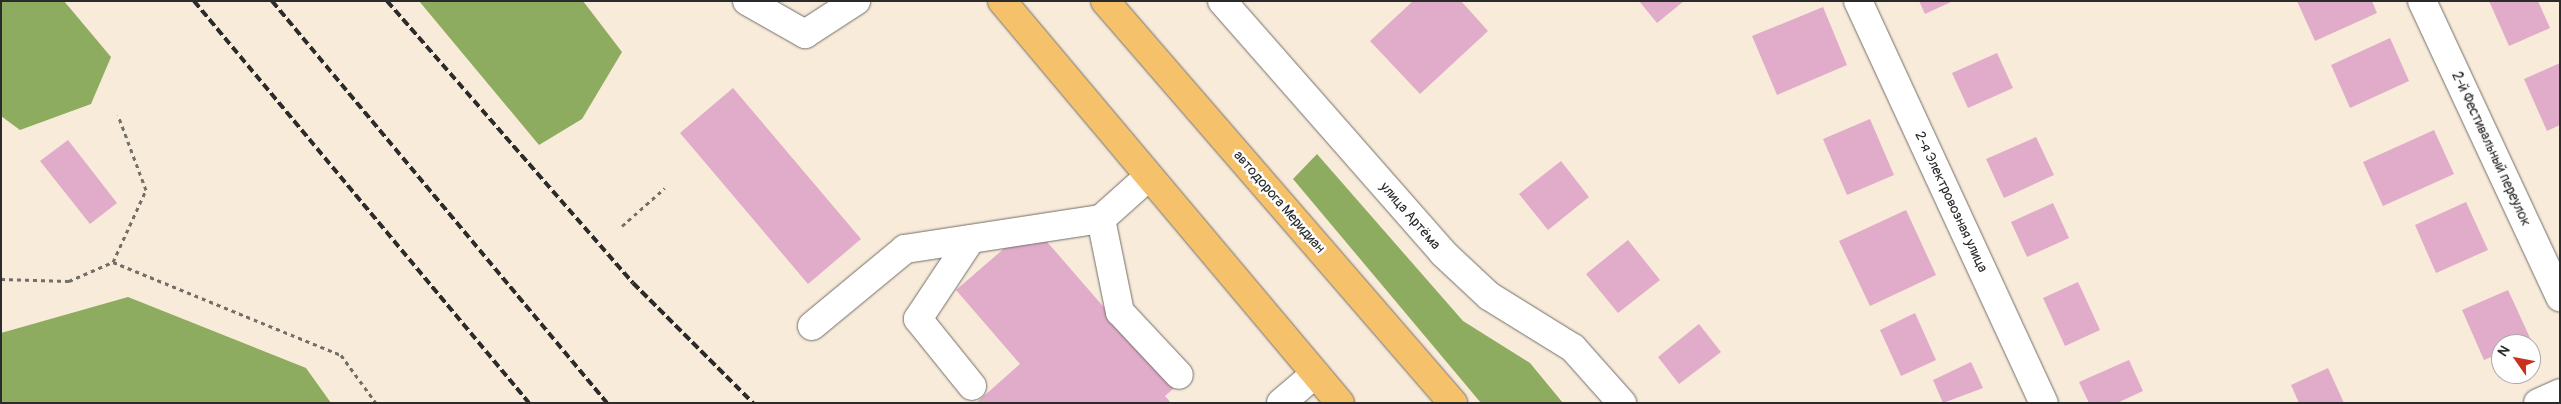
<!DOCTYPE html>
<html>
<head>
<meta charset="utf-8">
<style>
  body { margin:0 }
  #map { position:relative; width:2561px; height:404px; overflow:hidden; background:#f8ebda; font-family:Pangolin,sans-serif }
  div>[style] { position:absolute }
  .forest>* { inset:0; background:#8eac5f }
  .building>* { inset:0; background:#e1abca }
  .path>* { height:3px; margin-top:-1.5px; transform-origin:0; background:repeating-linear-gradient(90deg,#736e68 0 4px,transparent 0 8px) }
  .roads { filter:drop-shadow(0 0 1px #736e68) drop-shadow(0 0 1px #736e68) }
  .minor>* { height:28px; margin:-14px; padding:0 14px; transform-origin:14px; border-radius:14px; background:#fff }
  .major>* { height:28px; margin:-14px; padding:0 14px; transform-origin:14px; border-radius:14px; background:#f5c16b }
  .rail>* { height:4px; margin-top:-2px; transform-origin:0; background:repeating-linear-gradient(90deg,#2b2b2b 0 8px,transparent 0 12px) }
  span { translate:-50% -50%; white-space:nowrap; text-align:center; line-height:1.15; -webkit-text-stroke:5px #fff; paint-order:stroke }
  .street-label { font-size:14px; color:#2b2b2b }
  .frame { position:absolute; inset:0; border:2px solid #2b2b2b; pointer-events:none }
  .north { position:absolute; left:2491px; top:334px; width:50px; height:50px; box-sizing:border-box; background:#fff; border:1px solid #aaa; border-radius:50%; rotate:303deg; font-size:14px; font-weight:700; line-height:20px; text-align:center; color:#2b2b2b }
  .north::after { content:''; display:block; margin:auto; width:18px; height:22px; background:#c8321e; clip-path:polygon(50% 0,100% 100%,50% 72%,0 100%) }
</style>
</head>
<body>
<div id="map">
  <div class="forest">
    <i style="clip-path:polygon(1px 1px,64px 1px,111px 57px,91px 104px,20px 130px,1px 116px)"></i>
    <i style="clip-path:polygon(419px 1px,583px 1px,622px 52px,582px 119px,539px 145px)"></i>
    <i style="clip-path:polygon(1317px 154px,1463px 321px,1530px 363px,1563px 403px,1481px 403px,1293px 179px)"></i>
    <i style="clip-path:polygon(128px 297px,306px 368px,331px 403px,1px 403px,1px 333px)"></i>
  </div>
  <div class="building">
    <i style="clip-path:polygon(1413px 1px,1461px 1px,1488px 31px,1420px 94px,1370px 41px)"></i>
    <i style="clip-path:polygon(1639px 1px,1684px 1px,1657px 23px)"></i>
    <i style="clip-path:polygon(1919px 1px,1953px 1px,1925px 14px)"></i>
    <i style="clip-path:polygon(2297px 1px,2372px 1px,2377px 13px,2315px 41px)"></i>
    <i style="clip-path:polygon(2489px 1px,2538px 1px,2550px 28px,2509px 46px)"></i>
    <i style="clip-path:polygon(1823px 7px,1847px 65px,1777px 95px,1752px 36px)"></i>
    <i style="clip-path:polygon(2390px 38px,2409px 81px,2350px 108px,2331px 65px)"></i>
    <i style="clip-path:polygon(1997px 53px,2013px 88px,1968px 108px,1952px 73px)"></i>
    <i style="clip-path:polygon(2560px 63px,2560px 125px,2547px 131px,2524px 79px)"></i>
    <i style="clip-path:polygon(733px 88px,861px 239px,808px 284px,680px 133px)"></i>
    <i style="clip-path:polygon(1870px 119px,1894px 175px,1847px 195px,1823px 139px)"></i>
    <i style="clip-path:polygon(2434px 130px,2454px 174px,2383px 206px,2363px 162px)"></i>
    <i style="clip-path:polygon(2036px 137px,2054px 175px,2004px 198px,1986px 159px)"></i>
    <i style="clip-path:polygon(68px 140px,117px 203px,90px 224px,40px 161px)"></i>
    <i style="clip-path:polygon(1561px 161px,1589px 197px,1548px 230px,1519px 194px)"></i>
    <i style="clip-path:polygon(2466px 202px,2488px 250px,2436px 273px,2415px 225px)"></i>
    <i style="clip-path:polygon(2053px 203px,2069px 238px,2027px 257px,2011px 222px)"></i>
    <i style="clip-path:polygon(1906px 210px,1936px 275px,1870px 306px,1839px 241px)"></i>
    <i style="clip-path:polygon(1022px 233px,1032px 245px,1042px 236px,1174px 388px,1165px 396px,1171px 403px,976px 403px,1020px 364px,956px 290px)"></i>
    <i style="clip-path:polygon(1628px 240px,1660px 280px,1618px 313px,1586px 274px)"></i>
    <i style="clip-path:polygon(2078px 282px,2100px 330px,2065px 346px,2043px 298px)"></i>
    <i style="clip-path:polygon(2508px 290px,2531px 340px,2501px 344px,2501px 353px,2484px 360px,2462px 310px)"></i>
    <i style="clip-path:polygon(1915px 313px,1936px 360px,1901px 376px,1880px 330px)"></i>
    <i style="clip-path:polygon(1699px 324px,1721px 352px,1679px 384px,1658px 357px)"></i>
    <i style="clip-path:polygon(2129px 360px,2143px 391px,2117px 403px,2089px 403px,2079px 382px)"></i>
    <i style="clip-path:polygon(1971px 362px,1983px 388px,1943px 403px,1933px 380px)"></i>
    <i style="clip-path:polygon(2328px 368px,2344px 403px,2299px 403px,2291px 385px)"></i>
  </div>
  <div class="path">
    <i style="left:622px;top:226px;width:57px;rotate:-41.5deg"></i>
    <i style="left:113px;top:262px;width:246px;rotate:22.2deg"></i>
    <i style="left:341px;top:355px;width:59px;rotate:53.9deg"></i>
    <i style="left:1px;top:279px;width:68px;rotate:1.7deg"></i>
    <i style="left:69px;top:281px;width:48px;rotate:-23.4deg"></i>
    <i style="left:113px;top:262px;width:79px;rotate:-65.4deg"></i>
    <i style="left:146px;top:190px;width:80px;rotate:-110.5deg"></i>
  </div>
  <div class="roads">
    <div class="minor">
      <i style="left:747px;top:1px;width:67px;rotate:29.6deg"></i>
      <i style="left:805px;top:34px;width:61px;rotate:-32.9deg"></i>
      <i style="left:1222px;top:1px;width:335px;rotate:48.7deg"></i>
      <i style="left:1443px;top:253px;width:63px;rotate:43.1deg"></i>
      <i style="left:1489px;top:296px;width:99px;rotate:31.8deg"></i>
      <i style="left:1573px;top:348px;width:74px;rotate:48.3deg"></i>
      <i style="left:1858px;top:1px;width:443px;rotate:65.2deg"></i>
      <i style="left:2422px;top:1px;width:327px;rotate:65deg"></i>
      <i style="left:1148px;top:177px;width:63px;rotate:138.2deg"></i>
      <i style="left:1101px;top:219px;width:95px;rotate:78.5deg"></i>
      <i style="left:1120px;top:312px;width:86px;rotate:46.9deg"></i>
      <i style="left:971px;top:239px;width:96px;rotate:123.5deg"></i>
      <i style="left:918px;top:319px;width:86px;rotate:51.1deg"></i>
      <i style="left:812px;top:326px;width:121px;rotate:-39.6deg"></i>
      <i style="left:905px;top:249px;width:198px;rotate:-8.7deg"></i>
      <i style="left:1281px;top:403px;width:45px;rotate:-40.5deg"></i>
      <i style="left:2538px;top:403px;width:24px;rotate:-24deg"></i>
    </div>
    <div class="major">
      <i style="left:1002px;top:1px;width:525px;rotate:49.94deg"></i>
      <i style="left:1105px;top:1px;width:532px;rotate:49.12deg"></i>
    </div>
  </div>
  <div class="rail">
    <i style="left:194px;top:1px;width:523px;rotate:50.19deg"></i>
    <i style="left:272px;top:1px;width:523px;rotate:50.19deg"></i>
    <i style="left:387px;top:1px;width:374px;rotate:48.9deg"></i>
    <i style="left:633px;top:283px;width:170px;rotate:45deg"></i>
  </div>
  <div class="street-label">
    <span style="left:2491px;top:149px;rotate:65deg">2-й Фестивальный переулок</span>
    <span style="left:1279px;top:202px;rotate:49deg">автодорога Меридиан</span>
    <span style="left:1951px;top:202px;rotate:65deg">2-я Электровозная улица</span>
    <span style="left:1410px;top:216px;rotate:49deg">улица Артёма</span>
  </div>
  <div class="frame"></div>
  <div class="north">N</div>
</div>
</body>
</html>
